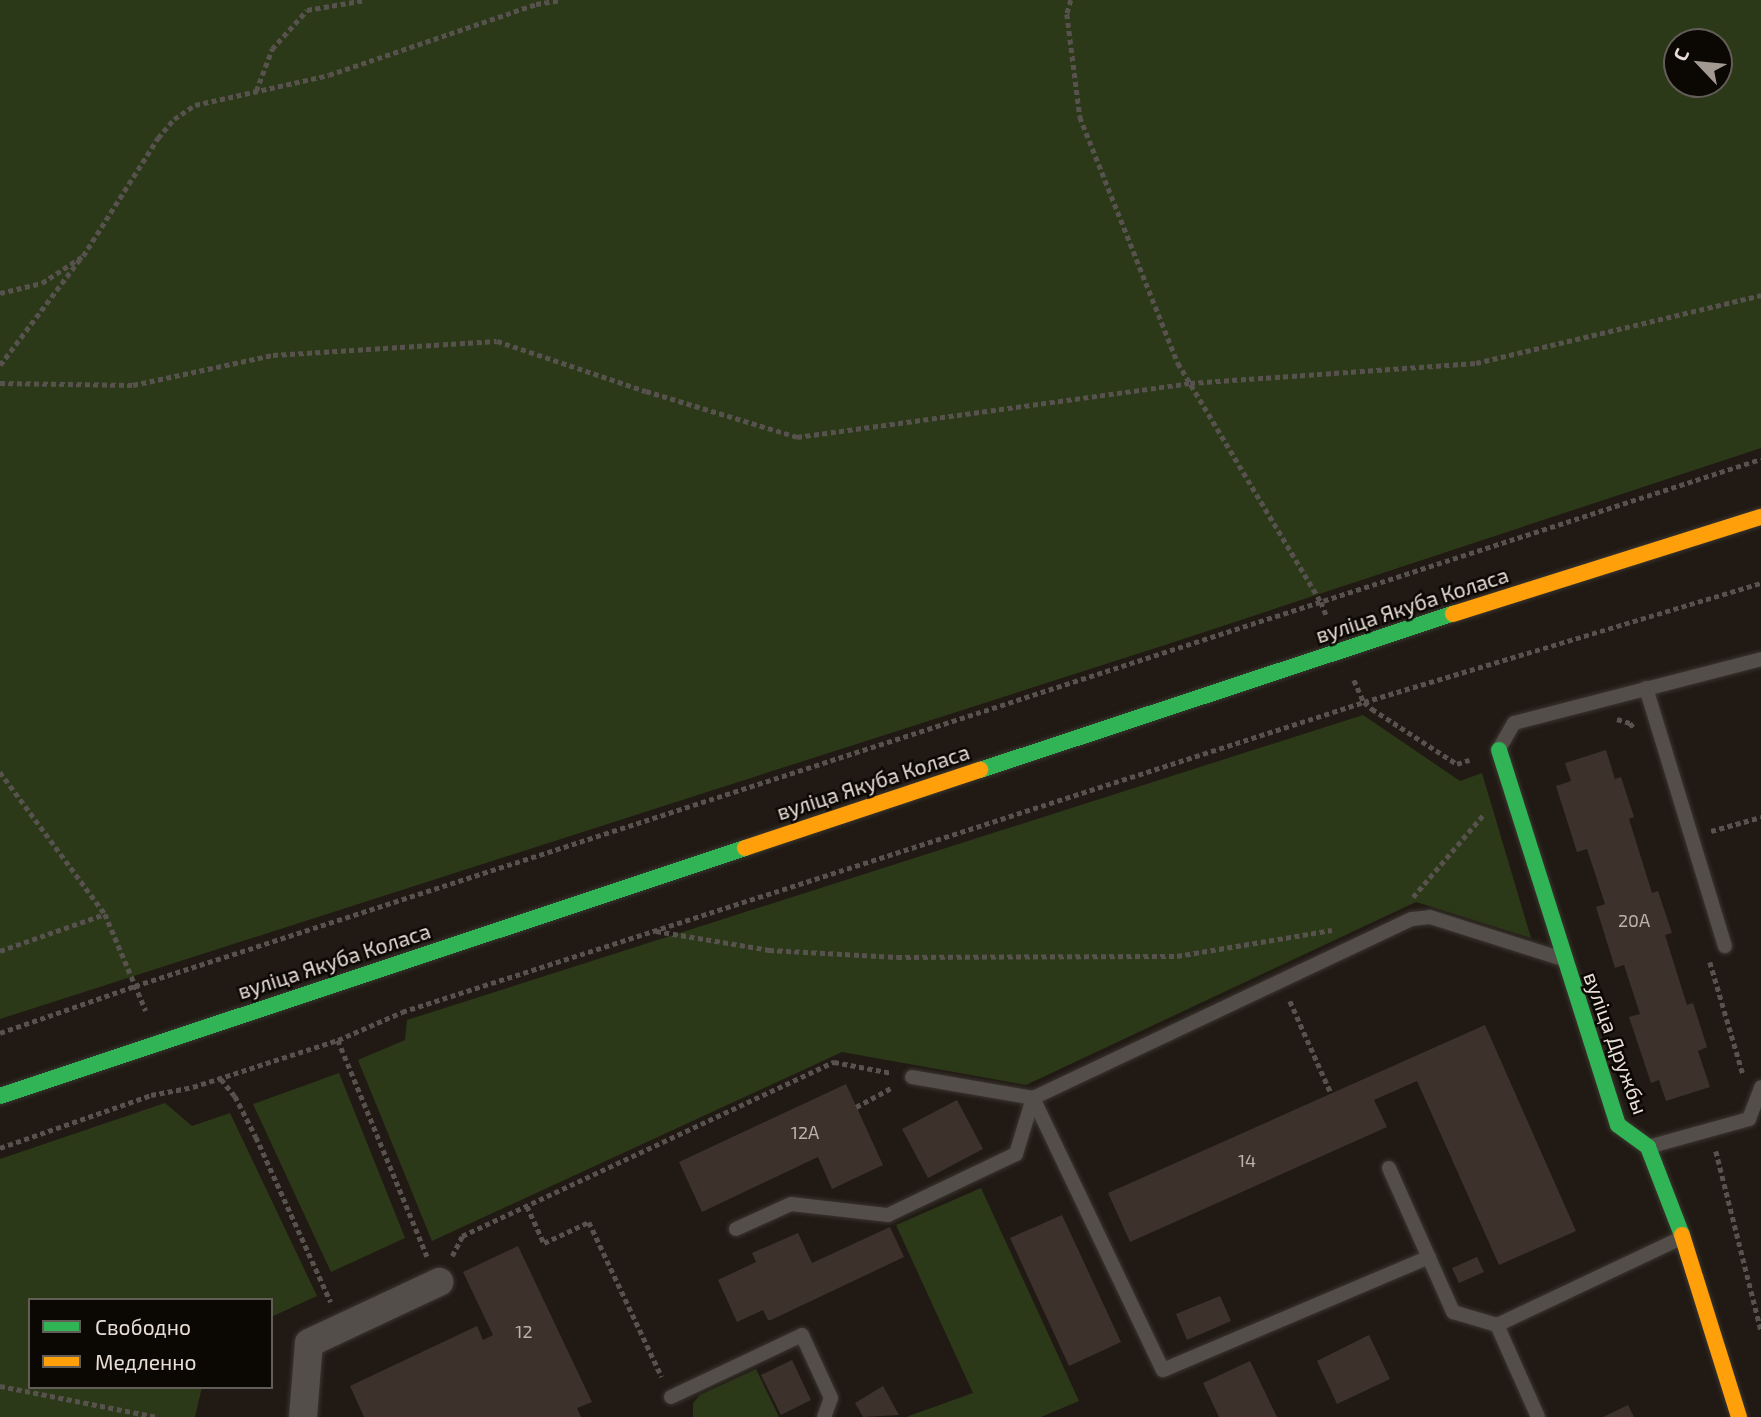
<!DOCTYPE html>
<html>
<head>
<meta charset="utf-8">
<style>
  body { margin:0 }
  #map { position:relative; width:1761px; height:1417px; overflow:hidden; background:#211a14; font-family:"Exo 2",sans-serif }
  div>[style] { position:absolute }
  .green>* { inset:0; background:#2c3918 }
  .building>* { inset:0; background:#3d312b }
  .path>* { height:4.5px; margin-top:-2.25px; transform-origin:0; background:repeating-linear-gradient(90deg,#57524e 0 5px,transparent 0 8.5px) }
  .roads { filter:drop-shadow(0 0 2px #3a3530) drop-shadow(0 0 2px #3a3530) }
  .lane>* { height:14px; margin:-7px; padding:0 7px; transform-origin:7px; border-radius:7px; background:#534e49 }
  .street>* { height:28px; margin:-14px; padding:0 14px; transform-origin:14px; border-radius:14px; background:#534e49 }
  .fast>* { height:16px; margin:-8px; padding:0 8px; transform-origin:8px; border-radius:8px; background:#30b455 }
  .slow>* { height:16px; margin:-8px; padding:0 8px; transform-origin:8px; border-radius:8px; background:#ff9f0a }
  span { translate:-50% -50%; white-space:nowrap; text-align:center; line-height:1.15; -webkit-text-stroke:5px #0b0703; paint-order:stroke }
  .number-label { font-size:18px; color:#bcb3ab }
  .number-label span { -webkit-text-stroke-width:0 }
  .street-label { font-size:21px; color:#e7ded6 }
  .legend { position:absolute; left:28px; top:1298px; width:245px; height:91px; box-sizing:border-box; background:#0b0703; border:2px solid #635d57; margin:0; padding:9px 12px; list-style:none; font-size:21px; color:#e7ded6 }
  .legend li { display:flex; align-items:center; gap:14px; height:35px }
  .legend b { width:35px; border:2px solid #635d57 }
  .north { position:absolute; left:1663px; top:28px; width:70px; height:70px; box-sizing:border-box; background:#0b0703; border:2px solid #635d57; border-radius:50%; rotate:296deg; font-size:19px; font-weight:700; line-height:28px; text-align:center; color:#e7ded6 }
  .north::after { content:''; display:block; margin:auto; width:24px; height:32px; background:#a29992; clip-path:polygon(50% 0,100% 100%,50% 72%,0 100%) }
</style>
</head>
<body>
<div id="map">
  <div class="green">
    <i style="clip-path:polygon(evenodd,0 0,1761px 0,1761px 448px,1168px 644px,0 1019px,0 0,1677px 42px,1719px 42px,1719px 84px,1677px 84px,1677px 42px)"></i>
    <i style="clip-path:polygon(1363px 715px,1460px 781px,1482px 773px,1531px 938px,1416px 902px,1026px 1085px,842px 1052px,432px 1241px,358px 1060px,405px 1040px,407px 1020px)"></i>
    <i style="clip-path:polygon(339px 1073px,405px 1238px,331px 1272px,253px 1104px)"></i>
    <i style="clip-path:polygon(165px 1103px,192px 1126px,230px 1113px,317px 1296px,271px 1317px,271px 1300px,30px 1300px,30px 1387px,202px 1387px,195px 1417px,0 1417px,0 1159px)"></i>
    <i style="clip-path:polygon(981px 1188px,1079px 1401px,1041px 1417px,906px 1417px,973px 1393px,896px 1225px)"></i>
    <i style="clip-path:polygon(756px 1369px,779px 1417px,693px 1417px,693px 1403px,700px 1395px)"></i>
  </div>
  <div class="building">
    <i style="clip-path:polygon(1606px 750px,1615px 779px,1621px 777px,1634px 817px,1629px 819px,1652px 893px,1658px 891px,1672px 933px,1665px 935px,1687px 1005px,1693px 1003px,1707px 1047px,1698px 1051px,1710px 1087px,1666px 1101px,1659px 1080px,1651px 1083px,1629px 1017px,1640px 1014px,1624px 965px,1615px 968px,1596px 907px,1605px 904px,1587px 849px,1577px 852px,1556px 786px,1571px 781px,1565px 763px)"></i>
    <i style="clip-path:polygon(1485px 1025px,1576px 1231px,1499px 1265px,1417px 1081px,1374px 1100px,1387px 1127px,1130px 1242px,1108px 1193px)"></i>
    <i style="clip-path:polygon(846px 1084px,883px 1165px,832px 1189px,818px 1157px,702px 1212px,679px 1162px)"></i>
    <i style="clip-path:polygon(957px 1100px,983px 1149px,928px 1178px,902px 1129px)"></i>
    <i style="clip-path:polygon(1062px 1215px,1121px 1342px,1069px 1366px,1010px 1238px)"></i>
    <i style="clip-path:polygon(890px 1227px,904px 1257px,771px 1320px,768px 1320px,763px 1310px,737px 1322px,718px 1280px,756px 1262px,752px 1253px,798px 1233px,812px 1263px)"></i>
    <i style="clip-path:polygon(518px 1246px,592px 1402px,577px 1408px,581px 1417px,364px 1417px,350px 1386px,477px 1326px,483px 1340px,493px 1335px,463px 1272px)"></i>
    <i style="clip-path:polygon(1477px 1257px,1484px 1272px,1459px 1283px,1452px 1268px)"></i>
    <i style="clip-path:polygon(1220px 1296px,1231px 1321px,1187px 1340px,1176px 1314px)"></i>
    <i style="clip-path:polygon(1369px 1335px,1390px 1379px,1337px 1404px,1317px 1361px)"></i>
    <i style="clip-path:polygon(792px 1360px,811px 1400px,781px 1415px,761px 1375px)"></i>
    <i style="clip-path:polygon(1250px 1361px,1277px 1417px,1219px 1417px,1203px 1383px)"></i>
    <i style="clip-path:polygon(883px 1386px,899px 1415px,863px 1417px,855px 1403px)"></i>
    <i style="clip-path:polygon(1628px 1405px,1634px 1417px,1603px 1417px)"></i>
  </div>
  <div class="path">
    <i style="left:1071px;top:0;width:15px;rotate:106deg"></i>
    <i style="left:1067px;top:14px;width:104px;rotate:82.8deg"></i>
    <i style="left:1080px;top:117px;width:265px;rotate:68.3deg"></i>
    <i style="left:1178px;top:363px;width:279px;rotate:59.1deg"></i>
    <i style="left:1321px;top:602px;width:16px;rotate:68deg"></i>
    <i style="left:256px;top:91px;width:45px;rotate:-69.1deg"></i>
    <i style="left:272px;top:49px;width:52px;rotate:-48.1deg"></i>
    <i style="left:307px;top:10px;width:59px;rotate:-9.8deg"></i>
    <i style="left:0;top:293px;width:43px;rotate:-13.4deg"></i>
    <i style="left:42px;top:283px;width:49px;rotate:-33.4deg"></i>
    <i style="left:83px;top:256px;width:140px;rotate:-57.6deg"></i>
    <i style="left:158px;top:138px;width:25px;rotate:-50deg"></i>
    <i style="left:174px;top:119px;width:25px;rotate:-34deg"></i>
    <i style="left:195px;top:105px;width:137px;rotate:-12.6deg"></i>
    <i style="left:329px;top:75px;width:219px;rotate:-18.9deg"></i>
    <i style="left:536px;top:4px;width:24px;rotate:-9deg"></i>
    <i style="left:0;top:365px;width:133px;rotate:-53deg"></i>
    <i style="left:0;top:383px;width:133px;rotate:0.9deg"></i>
    <i style="left:133px;top:385px;width:143px;rotate:-12.1deg"></i>
    <i style="left:273px;top:355px;width:224px;rotate:-3.6deg"></i>
    <i style="left:497px;top:341px;width:157px;rotate:18.6deg"></i>
    <i style="left:646px;top:391px;width:158px;rotate:16.9deg"></i>
    <i style="left:797px;top:437px;width:397px;rotate:-7.8deg"></i>
    <i style="left:1190px;top:383px;width:287px;rotate:-4deg"></i>
    <i style="left:1476px;top:363px;width:293px;rotate:-13.4deg"></i>
    <i style="left:1354px;top:680px;width:24px;rotate:66deg"></i>
    <i style="left:1364px;top:702px;width:11px;rotate:41deg"></i>
    <i style="left:1372px;top:709px;width:101px;rotate:32.9deg"></i>
    <i style="left:1457px;top:764px;width:13px;rotate:-18deg"></i>
    <i style="left:1617px;top:719px;width:14px;rotate:17deg"></i>
    <i style="left:1630px;top:723px;width:6px;rotate:51deg"></i>
    <i style="left:0;top:772px;width:177px;rotate:53.5deg"></i>
    <i style="left:105px;top:914px;width:105px;rotate:67.1deg"></i>
    <i style="left:1711px;top:831px;width:52px;rotate:-15.6deg"></i>
    <i style="left:1413px;top:897px;width:109px;rotate:-49.5deg"></i>
    <i style="left:656px;top:931px;width:115px;rotate:9.5deg"></i>
    <i style="left:769px;top:950px;width:128px;rotate:3.1deg"></i>
    <i style="left:897px;top:957px;width:280px;rotate:-0.2deg"></i>
    <i style="left:1177px;top:956px;width:157px;rotate:-9.5deg"></i>
    <i style="left:0;top:951px;width:111px;rotate:-19.4deg"></i>
    <i style="left:1710px;top:962px;width:117px;rotate:73.6deg"></i>
    <i style="left:1290px;top:1001px;width:101px;rotate:66deg"></i>
    <i style="left:0;top:1033px;width:143px;rotate:-19.2deg"></i>
    <i style="left:135px;top:986px;width:1709px;rotate:-17.96deg"></i>
    <i style="left:338px;top:1040px;width:234px;rotate:67.6deg"></i>
    <i style="left:221px;top:1079px;width:22px;rotate:51deg"></i>
    <i style="left:235px;top:1096px;width:46px;rotate:62.9deg"></i>
    <i style="left:256px;top:1137px;width:181px;rotate:65.6deg"></i>
    <i style="left:856px;top:1107px;width:42px;rotate:-28.4deg"></i>
    <i style="left:0;top:1148px;width:160px;rotate:-19.3deg"></i>
    <i style="left:151px;top:1095px;width:43px;rotate:-10.8deg"></i>
    <i style="left:193px;top:1087px;width:152px;rotate:-18deg"></i>
    <i style="left:338px;top:1040px;width:70px;rotate:-23.6deg"></i>
    <i style="left:402px;top:1012px;width:1011px;rotate:-17.86deg"></i>
    <i style="left:1364px;top:702px;width:414px;rotate:-16.7deg"></i>
    <i style="left:1716px;top:1151px;width:185px;rotate:75.9deg"></i>
    <i style="left:527px;top:1206px;width:41px;rotate:65.3deg"></i>
    <i style="left:544px;top:1243px;width:50px;rotate:-25deg"></i>
    <i style="left:589px;top:1222px;width:171px;rotate:64.8deg"></i>
    <i style="left:452px;top:1256px;width:22px;rotate:-63deg"></i>
    <i style="left:462px;top:1236px;width:411px;rotate:-25.1deg"></i>
    <i style="left:834px;top:1062px;width:59px;rotate:10.7deg"></i>
    <i style="left:0;top:1386px;width:160px;rotate:11.2deg"></i>
  </div>
  <div class="roads">
    <div class="lane">
      <i style="left:1646px;top:688px;width:270px;rotate:73deg"></i>
      <i style="left:1499px;top:749px;width:30px;rotate:-60deg"></i>
      <i style="left:1514px;top:723px;width:255px;rotate:-14.5deg"></i>
      <i style="left:912px;top:1077px;width:123px;rotate:9.8deg"></i>
      <i style="left:1033px;top:1098px;width:419px;rotate:-25.3deg"></i>
      <i style="left:1412px;top:919px;width:18px;rotate:-6deg"></i>
      <i style="left:1430px;top:917px;width:135px;rotate:17.6deg"></i>
      <i style="left:1033px;top:1098px;width:301px;rotate:64.5deg"></i>
      <i style="left:1163px;top:1370px;width:289px;rotate:-23deg"></i>
      <i style="left:1648px;top:1147px;width:105px;rotate:-15.5deg"></i>
      <i style="left:1749px;top:1119px;width:34px;rotate:-69deg"></i>
      <i style="left:1389px;top:1168px;width:158px;rotate:66deg"></i>
      <i style="left:1453px;top:1312px;width:46px;rotate:16.5deg"></i>
      <i style="left:736px;top:1229px;width:60px;rotate:-24.4deg"></i>
      <i style="left:791px;top:1204px;width:98px;rotate:6.5deg"></i>
      <i style="left:888px;top:1215px;width:142px;rotate:-25.5deg"></i>
      <i style="left:1016px;top:1154px;width:59px;rotate:-73.1deg"></i>
      <i style="left:671px;top:1397px;width:145px;rotate:-25.3deg"></i>
      <i style="left:802px;top:1335px;width:69px;rotate:65.3deg"></i>
      <i style="left:831px;top:1398px;width:20px;rotate:110deg"></i>
      <i style="left:1538px;top:1417px;width:101px;rotate:-114deg"></i>
      <i style="left:1497px;top:1325px;width:206px;rotate:-25.3deg"></i>
    </div>
    <div class="street">
      <i style="left:303px;top:1417px;width:74px;rotate:-85.4deg"></i>
      <i style="left:309px;top:1343px;width:144px;rotate:-25.1deg"></i>
    </div>
    <div class="fast">
      <i style="left:1499px;top:750px;width:393px;rotate:72.4deg"></i>
      <i style="left:1618px;top:1125px;width:37px;rotate:36deg"></i>
      <i style="left:1648px;top:1147px;width:94px;rotate:68.9deg"></i>
      <i style="left:980px;top:770px;width:498px;rotate:-18.3deg"></i>
      <i style="left:0;top:1096px;width:785px;rotate:-18.41deg"></i>
    </div>
    <div class="slow">
      <i style="left:1453px;top:614px;width:323px;rotate:-17.5deg"></i>
      <i style="left:745px;top:848px;width:248px;rotate:-18.4deg"></i>
      <i style="left:1682px;top:1235px;width:191px;rotate:72.6deg"></i>
    </div>
  </div>
  <div class="number-label">
    <span style="left:1634px;top:920px">20А</span>
    <span style="left:805px;top:1132px">12А</span>
    <span style="left:1247px;top:1160px">14</span>
    <span style="left:524px;top:1331px">12</span>
  </div>
  <div class="street-label">
    <span style="left:1412px;top:605px;rotate:-18deg">вуліца Якуба Коласа</span>
    <span style="left:873px;top:782px;rotate:-18deg">вуліца Якуба Коласа</span>
    <span style="left:334px;top:961px;rotate:-18deg">вуліца Якуба Коласа</span>
    <span style="left:1616px;top:1043px;rotate:70deg">вуліца Дружбы</span>
  </div>
  <ul class="legend">
  <li><b style="height:9px;background:#30b455"></b>Свободно</li>
  <li><b style="height:9px;background:#ff9f0a"></b>Медленно</li>
  </ul>
  <div class="north">С</div>
</div>
</body>
</html>
